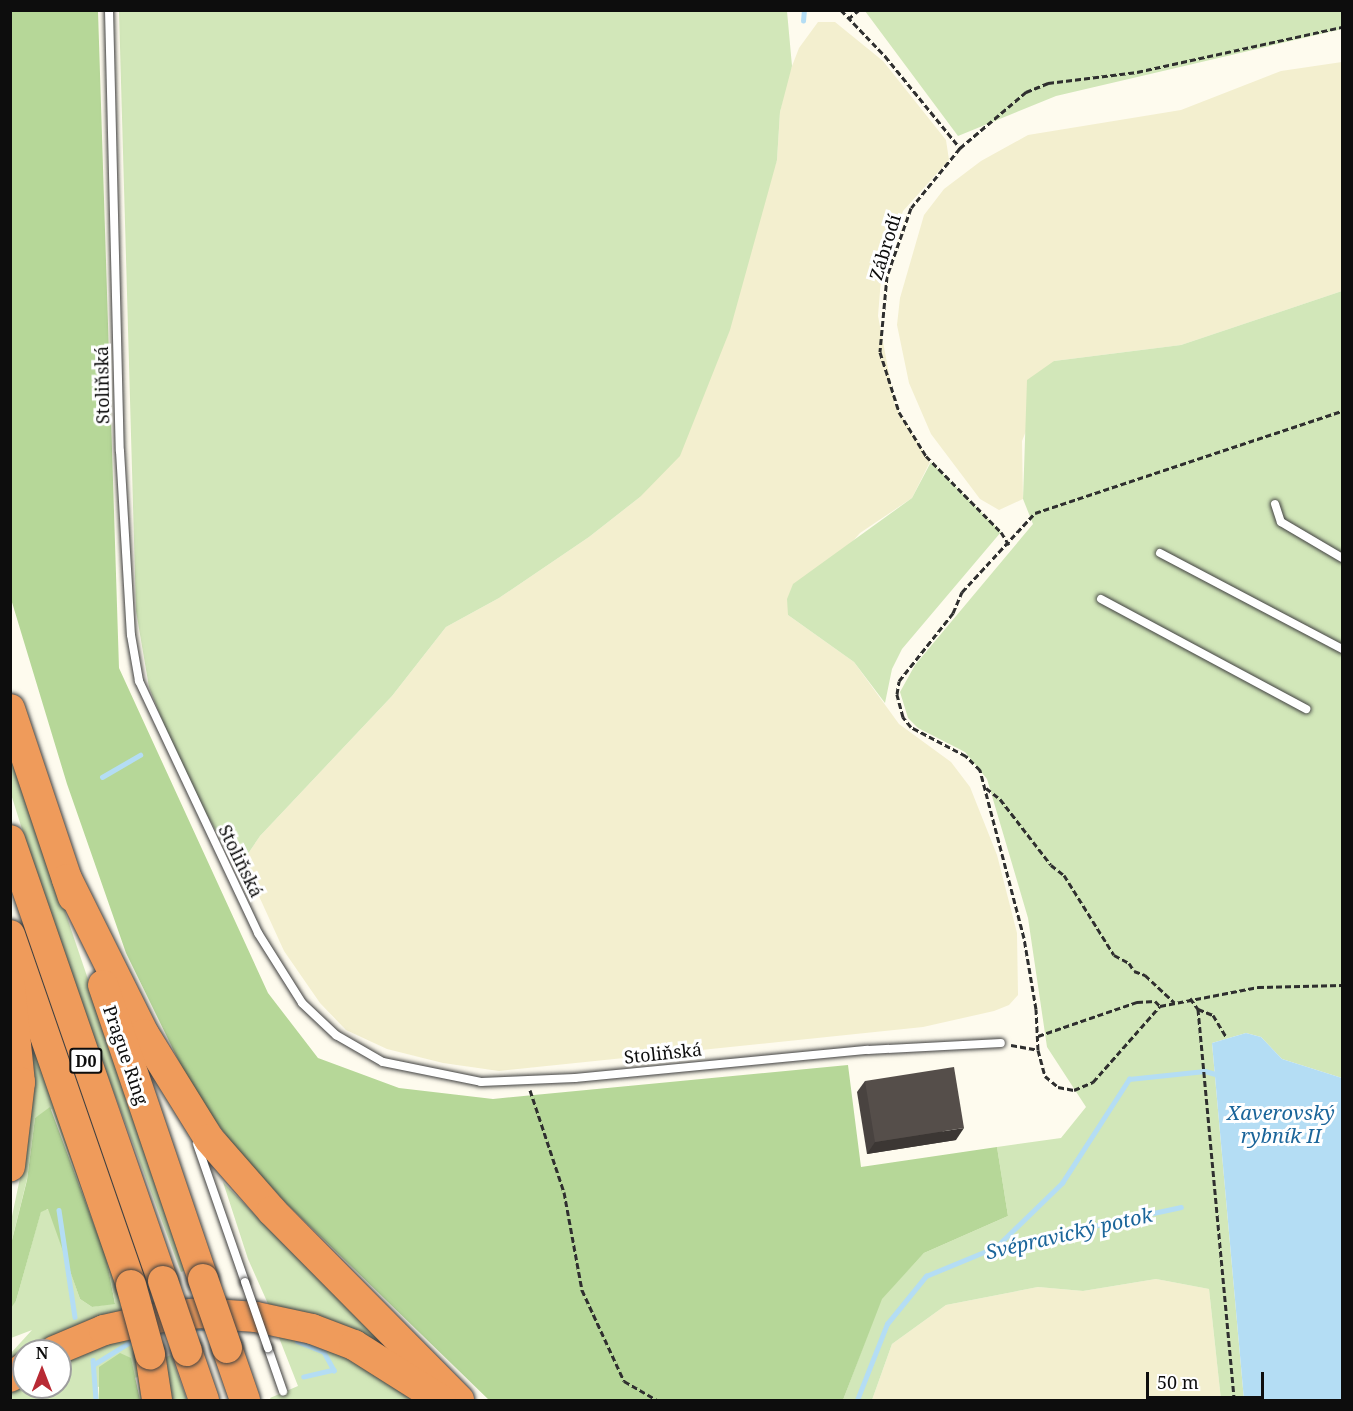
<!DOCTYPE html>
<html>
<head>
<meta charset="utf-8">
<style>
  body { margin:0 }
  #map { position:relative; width:1353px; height:1411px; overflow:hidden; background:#fefbee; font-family:"Noto Serif",serif }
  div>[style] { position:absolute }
  .farmland>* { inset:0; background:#f3efcf }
  .green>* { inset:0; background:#d2e7b9 }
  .forest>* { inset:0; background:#b6d798 }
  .water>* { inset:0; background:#b4ddf4 }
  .stream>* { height:4.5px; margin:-2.25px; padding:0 2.25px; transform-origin:2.25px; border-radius:2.25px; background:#b4ddf4 }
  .path>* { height:3px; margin-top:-1.5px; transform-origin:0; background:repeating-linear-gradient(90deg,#2f2f2f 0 6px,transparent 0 9px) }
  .roads { filter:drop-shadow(0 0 2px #404040) drop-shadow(0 0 2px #404040) }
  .service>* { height:8px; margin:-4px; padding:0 4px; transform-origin:4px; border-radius:4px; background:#fff }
  .motorway>* { height:30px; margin:-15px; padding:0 15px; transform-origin:15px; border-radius:15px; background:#ef9b5b }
  .bridges { filter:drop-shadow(0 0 2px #404040) drop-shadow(0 0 2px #404040) }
  .service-bridge>* { height:8px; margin:-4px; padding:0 4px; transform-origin:4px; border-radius:4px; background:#fff }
  .motorway-bridge>* { height:30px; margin:-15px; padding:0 15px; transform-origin:15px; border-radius:15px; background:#ef9b5b }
  .wall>* { inset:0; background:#494340 }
  .shaded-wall>* { inset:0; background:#3c3734 }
  .building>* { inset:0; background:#554e4a }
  span { translate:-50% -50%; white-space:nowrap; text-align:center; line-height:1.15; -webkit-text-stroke:6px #fff; paint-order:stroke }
  .shield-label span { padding:2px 4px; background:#fff; border:2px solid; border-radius:4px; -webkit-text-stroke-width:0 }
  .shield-label { font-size:16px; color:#0d0d0d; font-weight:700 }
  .street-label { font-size:18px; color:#0d0d0d }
  .water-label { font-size:20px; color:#1b659a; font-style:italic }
  .frame { position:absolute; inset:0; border:12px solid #0d0d0d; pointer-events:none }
  .north { position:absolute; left:12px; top:1339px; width:60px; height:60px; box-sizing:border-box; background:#fff; border:2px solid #9e9e9e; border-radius:50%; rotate:0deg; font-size:16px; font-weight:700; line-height:24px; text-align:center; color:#0d0d0d }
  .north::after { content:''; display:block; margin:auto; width:21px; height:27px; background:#b82a34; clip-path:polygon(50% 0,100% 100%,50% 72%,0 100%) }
  .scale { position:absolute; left:1146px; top:1372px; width:118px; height:27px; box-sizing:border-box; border:3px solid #0d0d0d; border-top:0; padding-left:8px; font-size:18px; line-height:21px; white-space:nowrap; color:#0d0d0d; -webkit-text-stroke:4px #fff; paint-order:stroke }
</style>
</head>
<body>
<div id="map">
  <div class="farmland">
    <i style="clip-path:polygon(818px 22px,835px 22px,883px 61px,946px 140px,949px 160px,903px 211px,881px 279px,878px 316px,895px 405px,930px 462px,912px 498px,860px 533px,788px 615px,854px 662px,899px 724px,951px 762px,970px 787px,997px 855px,1017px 933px,1018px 995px,1009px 1005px,994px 1011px,923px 1027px,499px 1071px,443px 1063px,387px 1049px,346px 1030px,320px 1003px,284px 951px,243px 861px,260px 836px,392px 696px,446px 627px,499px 598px,589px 537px,640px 497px,777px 160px,780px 112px,787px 79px,799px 48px)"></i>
    <i style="clip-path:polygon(1342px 62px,1342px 291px,1181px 345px,1054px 361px,1022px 441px,1023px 499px,999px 510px,980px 499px,931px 434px,909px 383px,897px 325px,900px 298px,924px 215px,944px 189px,981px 161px,1028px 135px,1181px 110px,1281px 71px)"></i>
    <i style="clip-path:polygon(1156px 1279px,1209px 1289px,1221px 1400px,872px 1400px,892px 1344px,946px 1305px,1038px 1287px,1083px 1291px)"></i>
  </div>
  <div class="green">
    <i style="clip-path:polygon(1342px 10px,1342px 29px,1056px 96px,958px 136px,865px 11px)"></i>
    <i style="clip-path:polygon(119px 11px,787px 11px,792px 66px,780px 112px,777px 160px,730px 330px,680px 456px,640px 497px,589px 537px,499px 598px,446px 627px,392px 696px,260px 836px,243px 861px,224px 845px,183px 773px,149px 687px,136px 611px)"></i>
    <i style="clip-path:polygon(1342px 291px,1342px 1078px,1282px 1059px,1261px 1037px,1246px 1033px,1212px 1043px,1244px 1400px,1221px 1400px,1209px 1289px,1156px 1279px,1083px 1291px,1038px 1287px,946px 1305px,892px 1344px,872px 1400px,843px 1400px,881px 1299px,924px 1253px,1008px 1216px,997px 1147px,1061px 1138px,1086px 1107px,1047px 1047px,1028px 918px,987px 779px,965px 752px,918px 728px,908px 718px,900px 692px,915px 665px,1033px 524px,1023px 499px,1027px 380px,1054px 361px,1181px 345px)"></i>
    <i style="clip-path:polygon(931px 462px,1001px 532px,902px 649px,892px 669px,885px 703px,854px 662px,788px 615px,787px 599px,793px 584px,912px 498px)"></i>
    <i style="clip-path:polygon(10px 750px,187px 1270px,181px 1272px,79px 999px,21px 826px,11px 794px)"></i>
    <i style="clip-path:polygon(38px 1051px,124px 1311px,60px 1333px,11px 1360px,11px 1353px,32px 1330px,11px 1338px,10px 1308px,16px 1301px,41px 1211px,49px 1209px,80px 1299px,92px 1307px,115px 1303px,106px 1257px,52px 1109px,35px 1118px,27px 1179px,11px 1244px,11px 1221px,25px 1154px,33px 1053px)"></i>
    <i style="clip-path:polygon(223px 1182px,322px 1283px,393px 1352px,269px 1306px,248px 1259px)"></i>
    <i style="clip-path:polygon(276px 1330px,330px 1346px,423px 1400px,271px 1400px,270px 1398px,298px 1386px)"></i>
    <i style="clip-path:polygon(130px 1333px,145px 1400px,140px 1400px,138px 1377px,98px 1387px,99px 1400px,11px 1400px,10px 1390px,24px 1380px,24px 1387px,60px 1387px,60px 1359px)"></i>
    <i style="clip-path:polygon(171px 1355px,187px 1400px,168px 1400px,161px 1359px)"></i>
  </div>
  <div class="forest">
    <i style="clip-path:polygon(10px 11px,98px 11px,119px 668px,268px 993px,318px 1058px,399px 1088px,493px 1099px,848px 1065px,861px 1167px,997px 1147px,1008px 1216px,924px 1253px,882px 1299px,843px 1400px,489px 1400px,287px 1204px,234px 1146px,194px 1092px,126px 953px,67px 784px,11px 599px)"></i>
    <i style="clip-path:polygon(50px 1107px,106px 1257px,115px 1304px,92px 1307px,80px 1299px,48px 1209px,41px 1212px,16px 1301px,11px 1308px,11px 1244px,27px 1180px,35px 1118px)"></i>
    <i style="clip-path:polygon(120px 1353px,131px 1358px,140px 1400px,99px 1400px,99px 1367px)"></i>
  </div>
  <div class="water">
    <i style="clip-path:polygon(1246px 1033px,1261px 1037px,1282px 1059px,1342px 1078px,1342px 1400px,1244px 1400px,1212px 1043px)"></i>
  </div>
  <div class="stream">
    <i style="left:803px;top:21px;width:11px;rotate:-85deg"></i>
    <i style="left:102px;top:777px;width:44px;rotate:-30.1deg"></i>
    <i style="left:59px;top:1210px;width:108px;rotate:81.5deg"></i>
    <i style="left:996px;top:1247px;width:92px;rotate:-44.1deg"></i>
    <i style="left:1062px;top:1183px;width:124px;rotate:-57.2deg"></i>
    <i style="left:1129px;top:1079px;width:76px;rotate:-6deg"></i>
    <i style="left:1205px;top:1071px;width:15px;rotate:16deg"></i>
    <i style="left:191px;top:1329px;width:18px"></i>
    <i style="left:297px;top:1341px;width:29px;rotate:22deg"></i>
    <i style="left:324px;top:1352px;width:21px;rotate:61deg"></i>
    <i style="left:334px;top:1370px;width:31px;rotate:167deg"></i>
    <i style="left:93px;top:1360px;width:40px;rotate:85.7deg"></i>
    <i style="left:93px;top:1365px;width:49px;rotate:-31.8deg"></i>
    <i style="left:857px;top:1400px;width:82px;rotate:-68.5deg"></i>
    <i style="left:887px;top:1324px;width:62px;rotate:-50.9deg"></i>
    <i style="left:926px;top:1276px;width:76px;rotate:-22.5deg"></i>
    <i style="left:996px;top:1247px;width:189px;rotate:-12.2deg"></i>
  </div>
  <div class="path">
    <i style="left:841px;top:10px;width:64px;rotate:46.3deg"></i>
    <i style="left:885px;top:56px;width:119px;rotate:50.8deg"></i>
    <i style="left:960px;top:148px;width:77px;rotate:129.2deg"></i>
    <i style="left:911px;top:208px;width:72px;rotate:109.4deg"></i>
    <i style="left:887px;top:276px;width:76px;rotate:95.3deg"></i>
    <i style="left:880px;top:352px;width:63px;rotate:72.4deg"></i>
    <i style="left:899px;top:412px;width:52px;rotate:58.5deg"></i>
    <i style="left:926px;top:456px;width:107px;rotate:45.4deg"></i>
    <i style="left:1001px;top:532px;width:15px;rotate:58deg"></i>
    <i style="left:848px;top:19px;width:14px;rotate:-39deg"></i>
    <i style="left:960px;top:148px;width:87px;rotate:-40.3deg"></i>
    <i style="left:1026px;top:92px;width:24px;rotate:-22deg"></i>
    <i style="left:1048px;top:83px;width:90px;rotate:-7deg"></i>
    <i style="left:1137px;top:72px;width:210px;rotate:-12.4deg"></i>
    <i style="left:986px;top:788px;width:18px;rotate:38deg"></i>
    <i style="left:1000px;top:799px;width:83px;rotate:52.3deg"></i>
    <i style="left:1051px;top:865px;width:16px;rotate:38deg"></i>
    <i style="left:1064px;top:875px;width:94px;rotate:58deg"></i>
    <i style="left:1114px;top:955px;width:17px;rotate:28deg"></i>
    <i style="left:1129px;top:963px;width:9px;rotate:58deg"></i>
    <i style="left:1134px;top:971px;width:12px;rotate:20deg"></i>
    <i style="left:1145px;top:975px;width:40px;rotate:43deg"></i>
    <i style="left:1190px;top:998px;width:14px;rotate:54deg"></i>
    <i style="left:1198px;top:1009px;width:16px;rotate:22deg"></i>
    <i style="left:1213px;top:1015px;width:26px;rotate:59deg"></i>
    <i style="left:1198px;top:1009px;width:393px;rotate:84.7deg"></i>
    <i style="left:1038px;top:1036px;width:105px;rotate:-19deg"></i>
    <i style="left:1137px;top:1002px;width:18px;rotate:-3deg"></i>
    <i style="left:1155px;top:1001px;width:7px;rotate:45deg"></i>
    <i style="left:1011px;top:1045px;width:27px;rotate:10deg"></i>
    <i style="left:1038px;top:1050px;width:27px;rotate:75deg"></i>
    <i style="left:1045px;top:1076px;width:17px;rotate:40deg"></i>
    <i style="left:1058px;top:1087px;width:16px;rotate:11deg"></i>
    <i style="left:1074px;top:1090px;width:21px;rotate:-23deg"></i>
    <i style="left:1093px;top:1082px;width:101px;rotate:-48.6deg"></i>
    <i style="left:1160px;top:1006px;width:100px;rotate:-11deg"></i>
    <i style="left:1258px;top:987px;width:84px;rotate:-1.4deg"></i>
    <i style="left:1038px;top:1050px;width:41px;rotate:-92.8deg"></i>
    <i style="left:1036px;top:1009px;width:72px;rotate:-99.6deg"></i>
    <i style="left:1024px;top:938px;width:174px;rotate:-104.7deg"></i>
    <i style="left:980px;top:770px;width:20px;rotate:-135deg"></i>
    <i style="left:966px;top:756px;width:62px;rotate:-152.2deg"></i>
    <i style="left:911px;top:727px;width:13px;rotate:-129deg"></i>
    <i style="left:903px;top:717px;width:24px;rotate:-105deg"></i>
    <i style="left:897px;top:694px;width:13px;rotate:-81deg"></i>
    <i style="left:899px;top:681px;width:87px;rotate:-51.5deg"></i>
    <i style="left:953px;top:613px;width:23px;rotate:-67deg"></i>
    <i style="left:962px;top:592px;width:108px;rotate:-47.3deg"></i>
    <i style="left:1035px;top:513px;width:324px;rotate:-18.4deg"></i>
    <i style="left:530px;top:1090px;width:108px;rotate:71.6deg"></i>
    <i style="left:564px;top:1192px;width:100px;rotate:79.6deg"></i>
    <i style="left:582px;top:1290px;width:100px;rotate:65.2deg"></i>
    <i style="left:624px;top:1381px;width:38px;rotate:30deg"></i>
  </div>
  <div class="roads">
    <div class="service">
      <i style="left:109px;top:10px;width:441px;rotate:88.6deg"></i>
      <i style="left:120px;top:451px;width:184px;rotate:86.6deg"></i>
      <i style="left:131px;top:635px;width:47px;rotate:80.1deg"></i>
      <i style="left:139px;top:681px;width:279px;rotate:64.7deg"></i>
      <i style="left:258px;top:933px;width:83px;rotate:57.8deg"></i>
      <i style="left:302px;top:1003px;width:47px;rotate:43.3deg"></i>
      <i style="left:336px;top:1035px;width:54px;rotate:29.9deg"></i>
      <i style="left:383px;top:1062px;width:100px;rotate:11.5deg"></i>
      <i style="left:481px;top:1082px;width:94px;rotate:-2.4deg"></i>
      <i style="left:575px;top:1078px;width:294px;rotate:-5.5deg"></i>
      <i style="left:868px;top:1050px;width:133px;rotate:-3deg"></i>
      <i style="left:1275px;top:504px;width:19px;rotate:72deg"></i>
      <i style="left:1281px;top:522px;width:71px;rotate:30.5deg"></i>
      <i style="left:1160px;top:553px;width:206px;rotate:27.8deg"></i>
      <i style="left:1101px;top:599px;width:233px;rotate:28.2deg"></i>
      <i style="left:197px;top:1144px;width:146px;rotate:70.8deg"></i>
      <i style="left:268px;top:1348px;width:46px;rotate:70.8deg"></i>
    </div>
    <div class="motorway">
      <i style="left:10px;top:709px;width:198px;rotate:71.5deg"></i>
      <i style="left:10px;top:840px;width:467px;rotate:70.9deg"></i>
      <i style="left:67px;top:879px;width:173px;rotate:63.6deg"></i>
      <i style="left:144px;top:1034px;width:123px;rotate:58.2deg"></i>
      <i style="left:209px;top:1139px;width:96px;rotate:48.8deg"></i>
      <i style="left:272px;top:1211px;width:266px;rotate:45.3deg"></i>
      <i style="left:10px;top:935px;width:370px;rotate:70.9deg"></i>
      <i style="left:103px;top:985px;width:311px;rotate:71.2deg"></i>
      <i style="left:10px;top:986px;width:97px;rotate:84.1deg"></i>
      <i style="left:20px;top:1082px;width:85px;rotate:96.8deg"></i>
      <i style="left:227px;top:1348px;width:55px;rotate:70.9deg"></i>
      <i style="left:54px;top:1351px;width:54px;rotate:-22.8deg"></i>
      <i style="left:104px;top:1330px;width:65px;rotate:-12.5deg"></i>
      <i style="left:167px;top:1316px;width:32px;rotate:-5deg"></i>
      <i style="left:199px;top:1313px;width:57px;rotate:4deg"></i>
      <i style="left:256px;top:1317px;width:57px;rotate:12.1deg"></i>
      <i style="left:312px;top:1329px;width:45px;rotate:20.9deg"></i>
      <i style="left:354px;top:1345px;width:103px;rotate:32.3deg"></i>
      <i style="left:187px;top:1351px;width:52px;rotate:70.9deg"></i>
      <i style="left:150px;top:1354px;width:47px;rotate:81.3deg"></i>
      <i style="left:10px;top:1377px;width:17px;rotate:-33deg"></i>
    </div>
  </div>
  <div class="bridges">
    <div class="service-bridge">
      <i style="left:245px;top:1282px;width:70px;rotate:70.8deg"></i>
    </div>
    <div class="motorway-bridge">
      <i style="left:203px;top:1279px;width:73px;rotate:70.8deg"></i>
      <i style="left:163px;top:1281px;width:74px;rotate:71.1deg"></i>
      <i style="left:131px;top:1285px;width:72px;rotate:74.6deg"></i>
    </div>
  </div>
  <div class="wall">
    <i style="clip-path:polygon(865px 1081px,956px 1140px,867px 1154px,857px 1092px)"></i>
  </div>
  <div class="shaded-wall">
    <i style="clip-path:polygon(964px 1128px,956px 1140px,867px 1154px,875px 1142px)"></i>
  </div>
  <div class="building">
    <i style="clip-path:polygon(954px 1067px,964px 1128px,875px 1142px,865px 1081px)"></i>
  </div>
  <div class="shield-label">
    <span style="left:86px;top:1061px">D0</span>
  </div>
  <div class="street-label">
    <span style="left:885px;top:247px;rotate:-73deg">Zábrodí</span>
    <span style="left:102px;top:385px;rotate:-91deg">Stoliňská</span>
    <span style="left:241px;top:861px;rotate:64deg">Stoliňská</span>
    <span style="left:663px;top:1053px;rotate:-6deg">Stoliňská</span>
    <span style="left:126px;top:1055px;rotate:71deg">Prague Ring</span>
  </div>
  <div class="water-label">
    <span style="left:1281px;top:1124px">Xaverovský<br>rybník II</span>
    <span style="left:1069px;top:1233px;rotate:-13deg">Svépravický potok</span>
  </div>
  <div class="frame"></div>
  <div class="north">N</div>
  <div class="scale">50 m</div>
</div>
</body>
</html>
